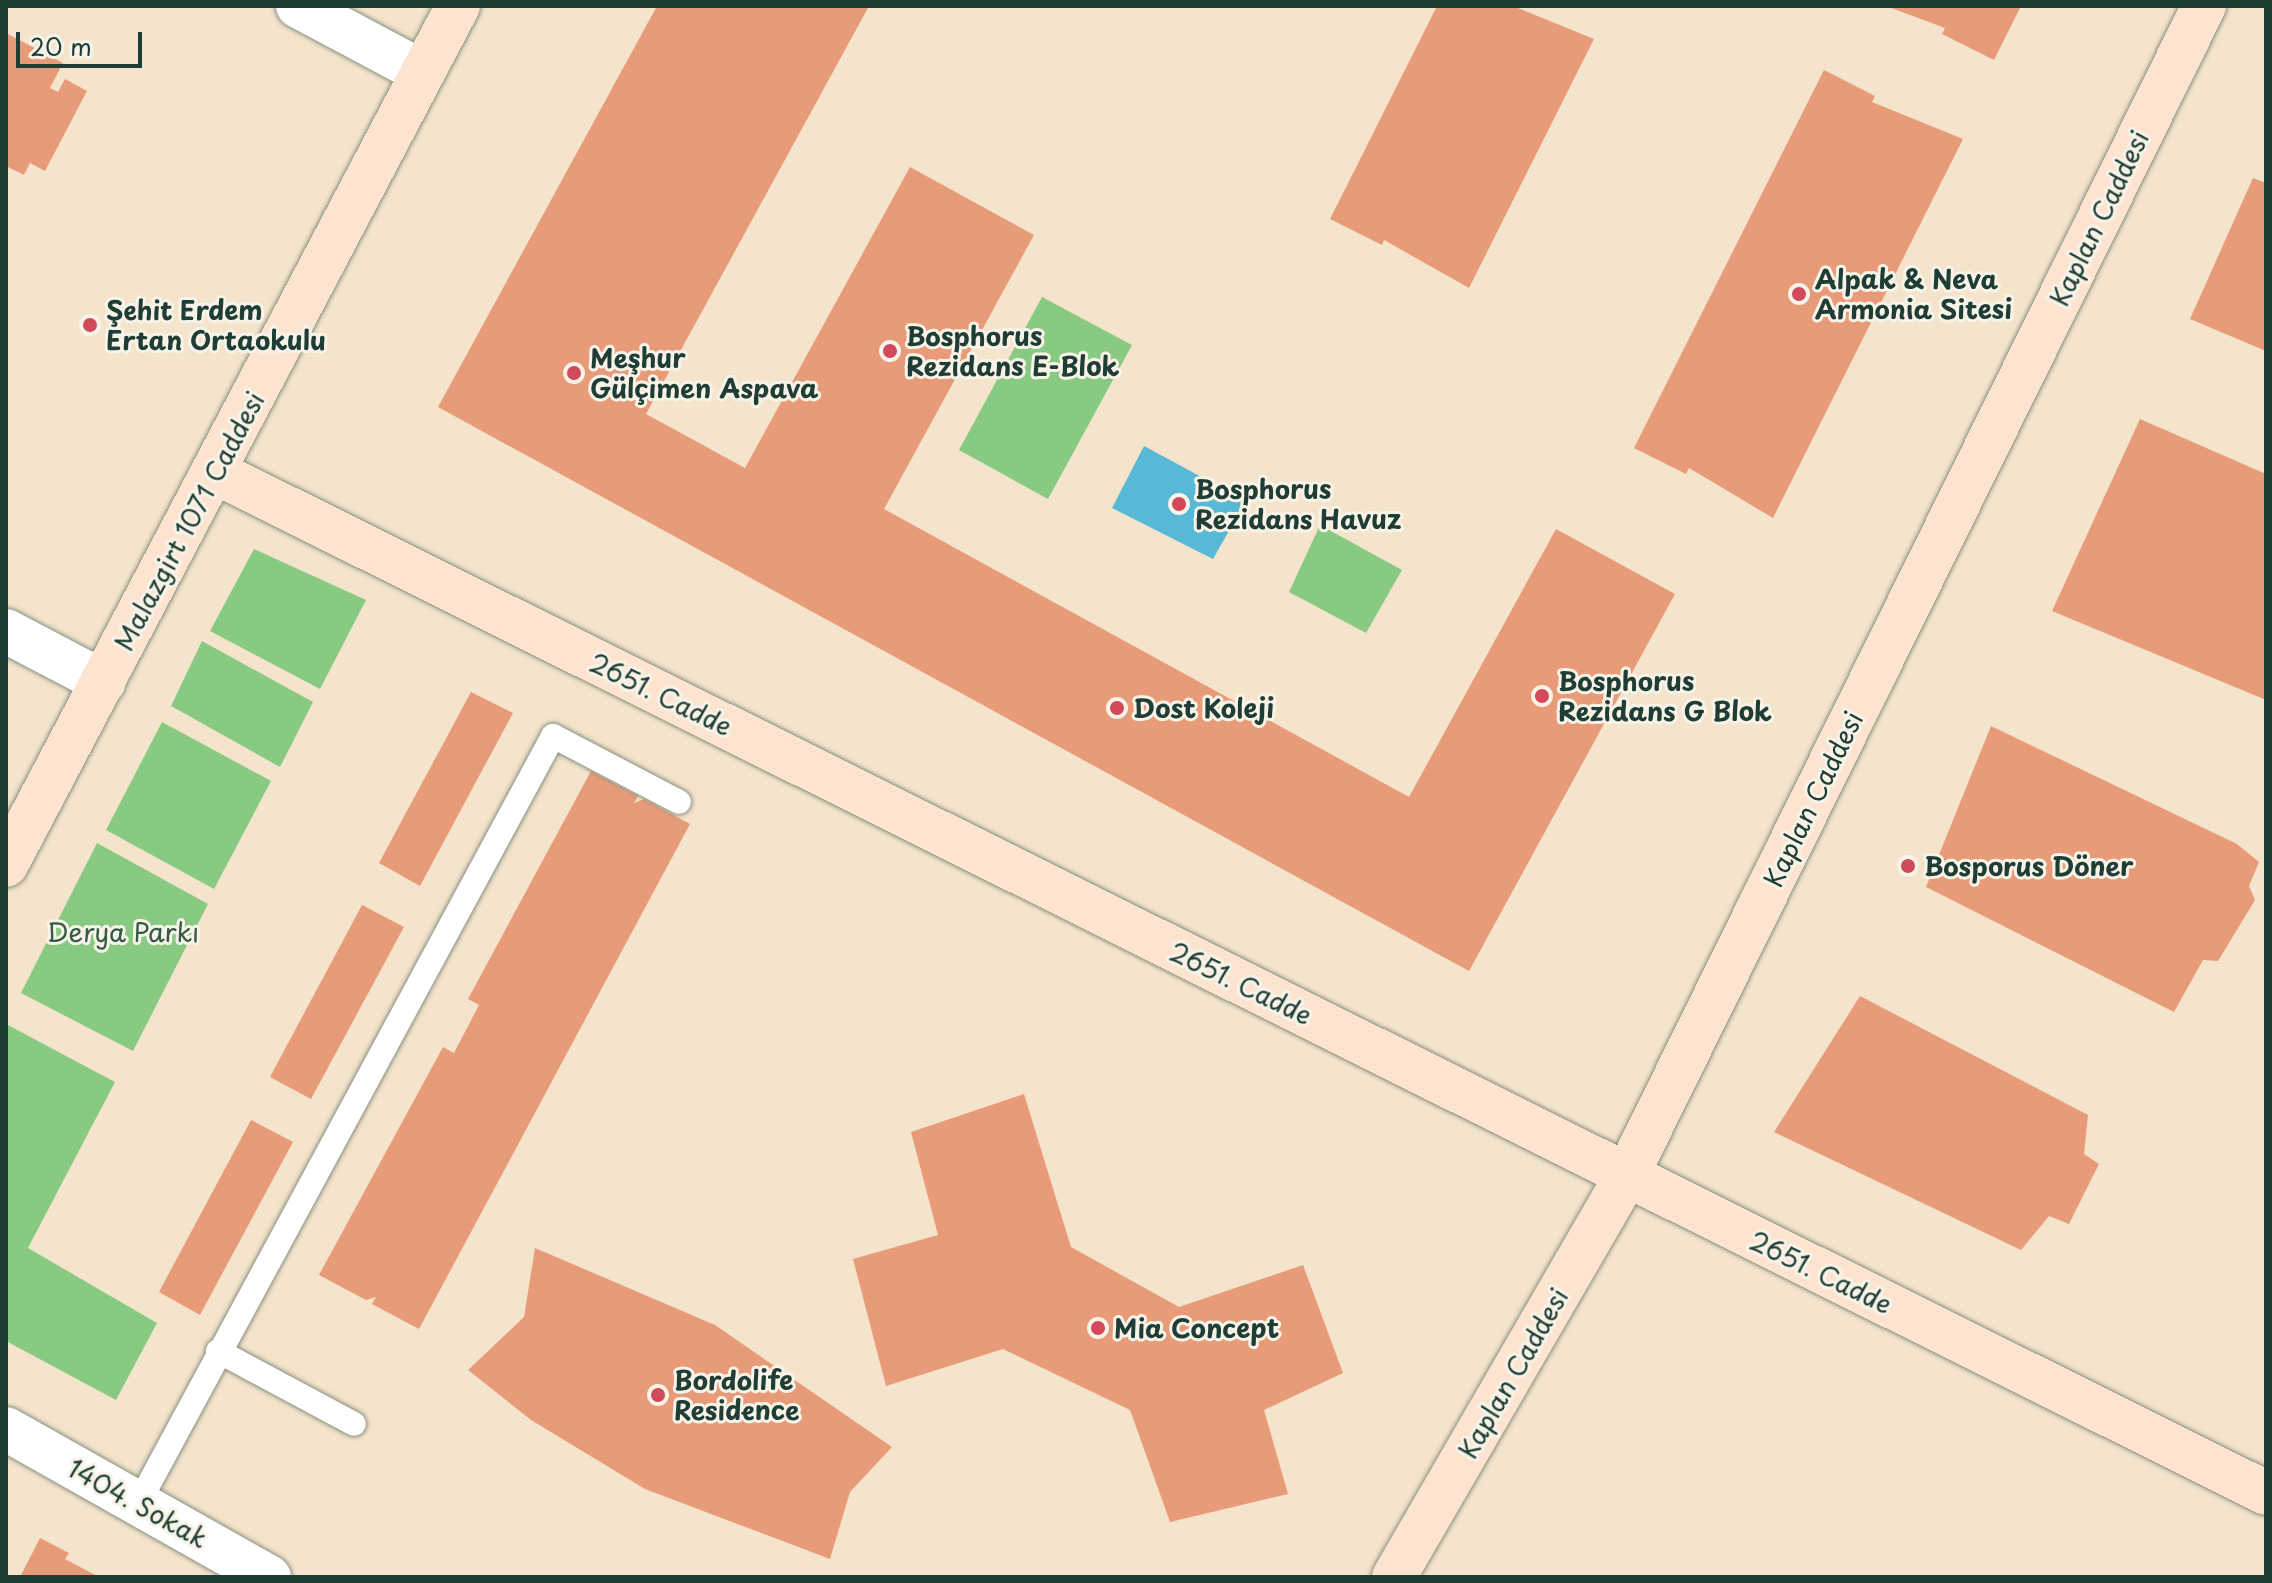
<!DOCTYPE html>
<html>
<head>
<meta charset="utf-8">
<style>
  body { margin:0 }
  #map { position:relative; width:2272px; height:1583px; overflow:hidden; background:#f4e4cc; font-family:"Playpen Sans",sans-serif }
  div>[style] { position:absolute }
  .green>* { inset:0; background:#89ca82 }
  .water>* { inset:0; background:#58b9d7 }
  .building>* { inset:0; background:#e89b79 }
  .roads { filter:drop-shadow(0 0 2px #8a9080) drop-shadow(0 0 2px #8a9080) }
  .lane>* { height:24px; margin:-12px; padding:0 12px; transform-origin:12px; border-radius:12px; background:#fff }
  .street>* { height:44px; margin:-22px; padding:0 22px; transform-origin:22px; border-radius:22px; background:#fff }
  .secondary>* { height:44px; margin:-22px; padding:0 22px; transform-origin:22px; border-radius:22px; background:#fde4d1 }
  .dots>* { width:22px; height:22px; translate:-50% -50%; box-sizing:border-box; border:4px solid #f7f3e8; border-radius:50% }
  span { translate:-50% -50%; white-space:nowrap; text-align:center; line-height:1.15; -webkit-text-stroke:6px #f7f3e8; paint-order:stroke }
  .street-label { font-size:26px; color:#1f3d34 }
  .poi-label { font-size:26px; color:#1f3d34; font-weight:700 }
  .left { translate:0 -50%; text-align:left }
  .park-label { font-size:26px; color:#345944 }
  .frame { position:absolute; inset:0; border:8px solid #1f3d34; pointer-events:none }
  .scale { position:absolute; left:16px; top:32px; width:126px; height:36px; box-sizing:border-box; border:4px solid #1f3d34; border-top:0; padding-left:10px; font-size:24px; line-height:28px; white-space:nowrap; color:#1f3d34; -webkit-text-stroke:6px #f7f3e8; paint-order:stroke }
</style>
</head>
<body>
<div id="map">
  <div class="green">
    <i style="clip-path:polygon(1042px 297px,1132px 345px,1048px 499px,959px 450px)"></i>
    <i style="clip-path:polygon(1320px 525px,1402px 570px,1366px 633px,1289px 592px)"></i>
    <i style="clip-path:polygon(254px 549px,366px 600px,320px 689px,210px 631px)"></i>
    <i style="clip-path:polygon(202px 641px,313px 702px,280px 767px,171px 706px)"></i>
    <i style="clip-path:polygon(162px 722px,271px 781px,214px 889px,106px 830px)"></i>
    <i style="clip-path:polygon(97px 843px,208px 904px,133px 1051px,21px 993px)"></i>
    <i style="clip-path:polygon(6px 1024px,115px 1082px,28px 1248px,157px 1323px,116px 1400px,6px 1341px)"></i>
  </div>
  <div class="water">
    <i style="clip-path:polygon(1144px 446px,1246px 501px,1213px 559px,1112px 508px)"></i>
  </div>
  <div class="building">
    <i style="clip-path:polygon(657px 6px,869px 6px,646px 414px,745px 468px,910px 167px,1034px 235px,884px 509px,1409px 797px,1556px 529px,1675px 594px,1469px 971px,438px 407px)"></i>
    <i style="clip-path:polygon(1437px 6px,1513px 6px,1594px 39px,1469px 288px,1384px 240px,1382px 245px,1330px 219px)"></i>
    <i style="clip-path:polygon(1886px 6px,2021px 6px,1994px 60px,1942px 34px,1945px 28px)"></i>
    <i style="clip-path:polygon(6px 33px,63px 63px,50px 88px,58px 92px,65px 79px,87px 91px,45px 171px,30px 163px,24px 175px,6px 166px)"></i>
    <i style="clip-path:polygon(1824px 70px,1875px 96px,1872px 102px,1963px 139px,1773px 518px,1689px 468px,1686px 474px,1634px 448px)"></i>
    <i style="clip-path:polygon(2253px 178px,2266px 183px,2266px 351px,2190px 319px)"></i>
    <i style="clip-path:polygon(2140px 419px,2266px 474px,2266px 700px,2052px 611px)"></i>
    <i style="clip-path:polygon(471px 692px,513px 713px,420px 886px,379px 863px)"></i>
    <i style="clip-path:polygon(1991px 726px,2237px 844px,2259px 862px,2249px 886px,2255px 900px,2218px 961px,2203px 960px,2174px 1012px,1926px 887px)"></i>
    <i style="clip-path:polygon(591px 771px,638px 796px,634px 803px,644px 799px,690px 824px,419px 1329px,372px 1304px,376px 1297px,366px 1300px,319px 1275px,443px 1047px,454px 1053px,479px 1005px,468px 999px)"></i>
    <i style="clip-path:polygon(362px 905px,404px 927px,311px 1099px,270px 1077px)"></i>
    <i style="clip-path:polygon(1860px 996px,2088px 1115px,2084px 1154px,2099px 1164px,2069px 1224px,2049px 1216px,2021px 1250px,1774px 1132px)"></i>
    <i style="clip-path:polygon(1024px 1094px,1071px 1247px,1179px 1307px,1303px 1265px,1343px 1373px,1264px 1410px,1288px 1494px,1170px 1522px,1130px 1410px,1003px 1349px,886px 1386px,853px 1259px,938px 1235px,911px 1132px)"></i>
    <i style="clip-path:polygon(251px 1120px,293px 1142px,200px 1315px,159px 1292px)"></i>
    <i style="clip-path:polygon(535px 1248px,715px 1325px,892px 1447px,850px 1492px,830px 1559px,645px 1489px,531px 1420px,468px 1370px,524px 1317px)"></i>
    <i style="clip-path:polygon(40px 1538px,69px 1553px,65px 1559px,99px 1577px,20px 1577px)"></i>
  </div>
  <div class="roads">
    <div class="lane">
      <i style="left:218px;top:1351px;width:154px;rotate:28.2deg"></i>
      <i style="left:138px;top:1504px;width:873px;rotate:-61.61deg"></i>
      <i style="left:553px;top:736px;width:142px;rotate:27.6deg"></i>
    </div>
    <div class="street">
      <i style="left:298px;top:6px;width:140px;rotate:28deg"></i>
      <i style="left:6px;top:631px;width:110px;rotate:27.7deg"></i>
      <i style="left:6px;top:1429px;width:302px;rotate:29.4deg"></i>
    </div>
    <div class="secondary">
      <i style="left:215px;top:472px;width:2291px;rotate:26.46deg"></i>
      <i style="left:6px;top:865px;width:971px;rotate:-62.25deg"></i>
      <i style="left:1394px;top:1577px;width:465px;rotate:-59.9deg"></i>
      <i style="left:1627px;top:1175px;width:1304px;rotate:-63.73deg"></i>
    </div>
  </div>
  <div class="dots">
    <i style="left:1799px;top:294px;background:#d1495b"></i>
    <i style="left:90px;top:325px;background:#d1495b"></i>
    <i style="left:890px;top:351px;background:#d1495b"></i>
    <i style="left:574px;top:373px;background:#d1495b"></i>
    <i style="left:1179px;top:504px;background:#d1495b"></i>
    <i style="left:1542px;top:696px;background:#d1495b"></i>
    <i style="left:1117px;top:708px;background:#d1495b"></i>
    <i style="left:1908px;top:866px;background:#d1495b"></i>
    <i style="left:1098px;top:1328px;background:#d1495b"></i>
    <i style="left:658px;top:1395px;background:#d1495b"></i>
  </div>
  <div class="street-label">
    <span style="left:2099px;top:218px;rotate:-64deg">Kaplan Caddesi</span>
    <span style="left:189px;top:521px;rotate:-62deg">Malazgirt 1071 Caddesi</span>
    <span style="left:661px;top:694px;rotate:26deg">2651. Cadde</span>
    <span style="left:1813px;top:799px;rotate:-64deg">Kaplan Caddesi</span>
    <span style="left:1241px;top:983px;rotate:26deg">2651. Cadde</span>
    <span style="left:1821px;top:1272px;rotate:26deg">2651. Cadde</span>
    <span style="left:1513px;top:1373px;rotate:-60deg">Kaplan Caddesi</span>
    <span style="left:138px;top:1503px;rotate:29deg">1404. Sokak</span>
  </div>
  <div class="poi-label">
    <span class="left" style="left:1815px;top:294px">Alpak &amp; Neva<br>Armonia Sitesi</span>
    <span class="left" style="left:106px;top:325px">Şehit Erdem<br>Ertan Ortaokulu</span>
    <span class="left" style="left:906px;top:351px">Bosphorus<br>Rezidans E-Blok</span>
    <span class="left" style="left:590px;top:373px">Meşhur<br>Gülçimen Aspava</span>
    <span class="left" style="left:1195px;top:504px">Bosphorus<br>Rezidans Havuz</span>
    <span class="left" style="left:1558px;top:696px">Bosphorus<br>Rezidans G Blok</span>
    <span class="left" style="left:1133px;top:708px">Dost Koleji</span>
    <span class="left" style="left:1924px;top:866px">Bosporus Döner</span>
    <span class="left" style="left:1114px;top:1328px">Mia Concept</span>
    <span class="left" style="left:674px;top:1395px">Bordolife<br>Residence</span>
  </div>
  <div class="park-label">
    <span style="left:123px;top:932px">Derya Parkı</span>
  </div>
  <div class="frame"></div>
  <div class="scale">20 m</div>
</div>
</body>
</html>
